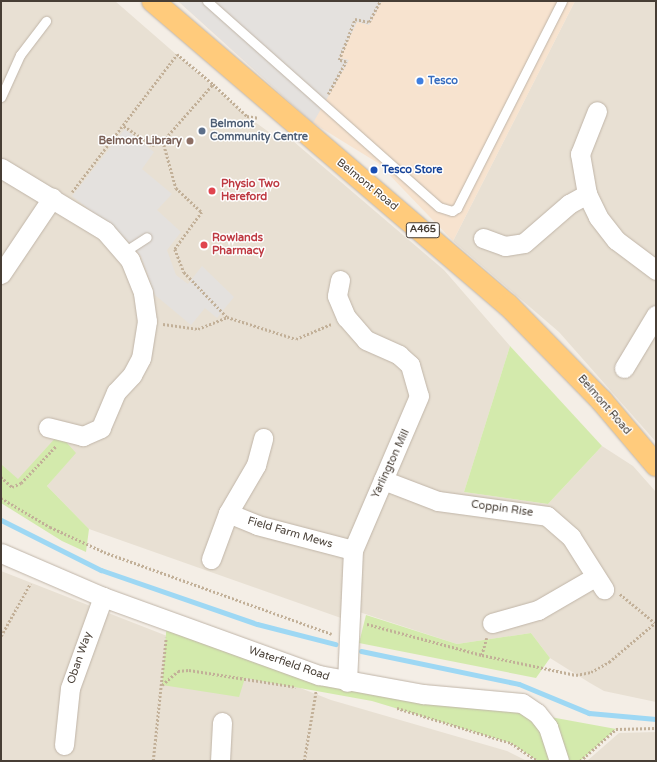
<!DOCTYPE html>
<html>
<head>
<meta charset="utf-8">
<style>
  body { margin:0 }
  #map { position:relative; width:657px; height:762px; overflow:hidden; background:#f4eee6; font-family:"Varela Round",sans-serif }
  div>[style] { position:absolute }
  .residential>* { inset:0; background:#e8e0d3 }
  .commercial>* { inset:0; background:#f7e3cf }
  .green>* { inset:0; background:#d3eaac }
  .parking>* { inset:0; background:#e4e1de }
  .stream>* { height:5px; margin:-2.5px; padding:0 2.5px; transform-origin:2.5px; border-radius:2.5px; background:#9ed8f4 }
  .path>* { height:2.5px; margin-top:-1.25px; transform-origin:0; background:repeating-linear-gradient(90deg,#c2b098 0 2px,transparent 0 4px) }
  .roads { filter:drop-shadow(0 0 1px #c0b5a8) drop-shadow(0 0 1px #c0b5a8) }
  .service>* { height:9px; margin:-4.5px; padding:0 4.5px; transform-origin:4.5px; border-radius:4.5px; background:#fff }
  .minor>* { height:19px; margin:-9.5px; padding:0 9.5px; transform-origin:9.5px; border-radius:9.5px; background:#fff }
  .trunk>* { height:22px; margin:-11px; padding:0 11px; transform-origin:11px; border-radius:11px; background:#ffcb7c }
  .dots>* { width:11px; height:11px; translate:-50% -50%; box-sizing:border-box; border:2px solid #fff; border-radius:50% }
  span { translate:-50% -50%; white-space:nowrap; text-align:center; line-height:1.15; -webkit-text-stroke:3px #fff; paint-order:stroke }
  .shield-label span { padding:1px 3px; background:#fff; border:1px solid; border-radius:3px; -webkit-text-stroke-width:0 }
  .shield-label { font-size:10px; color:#473e35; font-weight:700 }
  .shop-label { font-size:11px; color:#366cbe; font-weight:700 }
  .left { translate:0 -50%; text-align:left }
  .service-label { font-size:11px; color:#4e5e75; font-weight:700 }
  .education-label { font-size:11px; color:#785e54; font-weight:700 }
  .right { translate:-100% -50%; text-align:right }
  .transit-label { font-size:11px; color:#164399; font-weight:700 }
  .health-label { font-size:11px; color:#be3a42; font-weight:700 }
  .street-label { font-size:11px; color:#473e35 }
  .frame { position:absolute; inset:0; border:2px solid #473e35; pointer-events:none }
</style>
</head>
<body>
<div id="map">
  <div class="residential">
    <i style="clip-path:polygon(1px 1px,115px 1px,247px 116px,281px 141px,286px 135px,444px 270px,510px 346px,464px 492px,548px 504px,602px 446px,633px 466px,656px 492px,656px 702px,604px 691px,590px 683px,550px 658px,531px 633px,457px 644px,344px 607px,341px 618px,89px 529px,47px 486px,75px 453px,18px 480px,1px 464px)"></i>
    <i style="clip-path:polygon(575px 1px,656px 1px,656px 442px,559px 332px,453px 241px)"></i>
    <i style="clip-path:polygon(1px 571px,331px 700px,507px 751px,527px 761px,1px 761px)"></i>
    <i style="clip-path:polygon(656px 732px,656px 761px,587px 761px,619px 733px)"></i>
  </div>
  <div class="commercial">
    <i style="clip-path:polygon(178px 1px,575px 1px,453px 241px,378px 163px,313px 123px)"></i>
  </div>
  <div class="green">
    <i style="clip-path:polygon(510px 346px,602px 446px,548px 504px,464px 492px)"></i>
    <i style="clip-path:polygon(59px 434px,76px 453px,47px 486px,89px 529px,86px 552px,62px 541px,1px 503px,1px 464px,18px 479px)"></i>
    <i style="clip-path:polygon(366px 615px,457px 644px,531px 633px,550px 658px,536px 678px,359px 643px)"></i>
    <i style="clip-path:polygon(167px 621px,319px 675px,616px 729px,580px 761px,538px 761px,511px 743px,372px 701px,245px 678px,239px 697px,162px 685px)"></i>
  </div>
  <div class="parking">
    <i style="clip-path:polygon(178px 1px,382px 1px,369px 25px,357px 22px,340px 58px,349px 60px,313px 123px)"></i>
    <i style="clip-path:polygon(125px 129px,154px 152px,142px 169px,172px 194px,157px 210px,181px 232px,167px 250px,176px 275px,188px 284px,202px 266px,234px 297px,217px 318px,205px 308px,191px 325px,155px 295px,141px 256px,123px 236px,72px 196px)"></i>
  </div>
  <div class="stream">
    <i style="left:1px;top:520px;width:112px;rotate:26.6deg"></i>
    <i style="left:101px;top:570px;width:165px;rotate:19.1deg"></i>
    <i style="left:257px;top:624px;width:81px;rotate:14.4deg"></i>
    <i style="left:361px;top:651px;width:161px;rotate:11.8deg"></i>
    <i style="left:519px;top:684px;width:76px;rotate:22.5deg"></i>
    <i style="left:589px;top:713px;width:67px;rotate:5.1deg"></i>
  </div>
  <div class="path">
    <i style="left:328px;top:94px;width:37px;rotate:-61deg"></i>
    <i style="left:346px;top:62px;width:7px;rotate:-164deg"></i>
    <i style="left:339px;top:60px;width:44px;rotate:-68.7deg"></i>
    <i style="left:355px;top:19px;width:14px;rotate:12deg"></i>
    <i style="left:369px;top:22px;width:24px;rotate:-62deg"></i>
    <i style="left:124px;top:126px;width:34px;rotate:34deg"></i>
    <i style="left:152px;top:145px;width:12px;rotate:-20deg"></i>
    <i style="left:163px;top:141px;width:76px;rotate:-48.7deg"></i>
    <i style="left:213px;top:84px;width:47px;rotate:43.3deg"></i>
    <i style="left:247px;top:116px;width:12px;rotate:9deg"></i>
    <i style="left:163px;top:141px;width:49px;rotate:74.5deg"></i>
    <i style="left:176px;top:188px;width:35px;rotate:43deg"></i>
    <i style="left:202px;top:212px;width:46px;rotate:126.1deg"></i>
    <i style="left:175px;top:249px;width:25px;rotate:69deg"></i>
    <i style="left:184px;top:272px;width:62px;rotate:46.3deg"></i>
    <i style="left:72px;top:192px;width:173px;rotate:-52.7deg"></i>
    <i style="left:177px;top:54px;width:47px;rotate:39.8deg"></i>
    <i style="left:163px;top:324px;width:35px;rotate:8deg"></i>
    <i style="left:198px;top:329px;width:31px;rotate:-22deg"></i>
    <i style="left:227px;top:317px;width:72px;rotate:17.7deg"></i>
    <i style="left:296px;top:339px;width:38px;rotate:-23deg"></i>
    <i style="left:1px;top:477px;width:15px;rotate:42deg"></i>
    <i style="left:12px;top:487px;width:10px;rotate:-24deg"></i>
    <i style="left:21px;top:483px;width:51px;rotate:-46.6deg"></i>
    <i style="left:1px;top:498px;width:57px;rotate:30.6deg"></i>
    <i style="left:50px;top:527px;width:60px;rotate:24.8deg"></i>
    <i style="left:104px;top:552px;width:242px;rotate:19.8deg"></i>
    <i style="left:620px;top:594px;width:45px;rotate:39.6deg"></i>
    <i style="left:367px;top:624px;width:119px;rotate:15.1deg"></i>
    <i style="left:1px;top:636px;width:60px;rotate:-60.9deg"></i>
    <i style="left:487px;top:638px;width:18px;rotate:106deg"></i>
    <i style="left:482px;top:655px;width:96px;rotate:12deg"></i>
    <i style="left:576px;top:675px;width:15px;rotate:-11deg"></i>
    <i style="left:591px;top:672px;width:21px;rotate:-29deg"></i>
    <i style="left:609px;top:662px;width:62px;rotate:-40.4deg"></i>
    <i style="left:162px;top:685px;width:21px;rotate:-41deg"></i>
    <i style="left:178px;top:671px;width:11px;rotate:-5deg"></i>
    <i style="left:189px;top:670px;width:108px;rotate:9deg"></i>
    <i style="left:397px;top:708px;width:119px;rotate:17.1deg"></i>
    <i style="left:511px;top:743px;width:32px;rotate:34deg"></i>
    <i style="left:153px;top:761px;width:124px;rotate:-84deg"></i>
    <i style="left:304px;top:761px;width:71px;rotate:-80.3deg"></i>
    <i style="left:580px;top:761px;width:48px;rotate:-41.6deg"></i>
    <i style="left:616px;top:729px;width:40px;rotate:-1.4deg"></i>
  </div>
  <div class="roads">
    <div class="service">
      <i style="left:207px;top:1px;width:310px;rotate:41.6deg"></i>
      <i style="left:439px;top:207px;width:14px;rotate:17deg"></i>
      <i style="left:452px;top:211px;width:6px;rotate:-31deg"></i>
      <i style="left:457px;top:208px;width:232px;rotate:-63.1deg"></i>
      <i style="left:1px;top:97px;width:46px;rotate:-65.7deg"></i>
      <i style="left:20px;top:55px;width:43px;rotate:-52.6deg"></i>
      <i style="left:124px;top:252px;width:27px;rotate:-33deg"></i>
    </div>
    <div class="minor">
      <i style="left:1px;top:168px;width:122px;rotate:31.2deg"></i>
      <i style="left:105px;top:231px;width:38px;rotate:49deg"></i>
      <i style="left:130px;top:260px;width:35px;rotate:68deg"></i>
      <i style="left:143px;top:293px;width:28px;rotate:82deg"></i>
      <i style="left:147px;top:321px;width:37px;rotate:99deg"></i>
      <i style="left:141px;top:358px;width:19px;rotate:118deg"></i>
      <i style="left:132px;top:375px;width:23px;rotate:133deg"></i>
      <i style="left:116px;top:392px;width:39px;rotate:113deg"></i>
      <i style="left:101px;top:428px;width:20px;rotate:156deg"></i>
      <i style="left:83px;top:436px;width:36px;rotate:-166deg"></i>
      <i style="left:587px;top:194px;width:41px;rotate:-99.9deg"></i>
      <i style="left:580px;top:154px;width:46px;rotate:-68.4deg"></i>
      <i style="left:483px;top:238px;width:23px;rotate:20deg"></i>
      <i style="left:505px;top:246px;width:19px;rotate:-9deg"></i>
      <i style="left:524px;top:243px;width:60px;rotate:-40.9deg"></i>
      <i style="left:569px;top:204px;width:21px;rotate:-29deg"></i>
      <i style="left:587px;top:194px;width:25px;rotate:64deg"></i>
      <i style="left:598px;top:217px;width:29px;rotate:52deg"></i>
      <i style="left:616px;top:240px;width:50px;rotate:36.9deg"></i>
      <i style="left:1px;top:274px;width:92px;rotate:-56.1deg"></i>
      <i style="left:340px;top:280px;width:16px;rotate:101deg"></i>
      <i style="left:337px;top:296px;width:23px;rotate:67deg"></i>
      <i style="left:346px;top:317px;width:30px;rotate:49deg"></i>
      <i style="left:366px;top:340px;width:36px;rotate:24deg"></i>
      <i style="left:399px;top:355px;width:15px;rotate:42deg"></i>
      <i style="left:410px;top:365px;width:32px;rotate:74deg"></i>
      <i style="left:419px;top:396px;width:168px;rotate:113.2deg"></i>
      <i style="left:353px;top:550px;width:132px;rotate:92.6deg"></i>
      <i style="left:624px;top:368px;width:62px;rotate:-58.9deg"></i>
      <i style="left:383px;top:480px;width:59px;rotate:20.9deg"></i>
      <i style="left:438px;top:501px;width:110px;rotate:7.8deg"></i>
      <i style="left:547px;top:516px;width:32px;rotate:41deg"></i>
      <i style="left:571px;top:537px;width:62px;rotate:57.6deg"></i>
      <i style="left:228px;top:513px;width:31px;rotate:22deg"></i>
      <i style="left:257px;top:525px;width:99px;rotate:14.6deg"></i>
      <i style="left:1px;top:553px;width:111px;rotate:23.3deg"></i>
      <i style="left:103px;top:597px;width:230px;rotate:19.9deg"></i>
      <i style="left:319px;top:675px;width:106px;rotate:10.4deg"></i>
      <i style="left:423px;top:694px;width:99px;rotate:5.2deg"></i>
      <i style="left:522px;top:703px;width:18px;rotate:34deg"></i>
      <i style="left:537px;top:713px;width:18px;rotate:52deg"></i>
      <i style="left:548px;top:727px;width:36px;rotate:72deg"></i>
      <i style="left:211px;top:559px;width:49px;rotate:-69.7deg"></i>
      <i style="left:228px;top:513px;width:56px;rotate:-59.7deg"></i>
      <i style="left:256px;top:465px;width:28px;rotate:-75deg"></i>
      <i style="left:492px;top:623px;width:48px;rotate:-15.8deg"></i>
      <i style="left:538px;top:610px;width:66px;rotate:-30.1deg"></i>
      <i style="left:64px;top:745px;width:57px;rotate:-84deg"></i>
      <i style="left:70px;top:688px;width:97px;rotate:-70.1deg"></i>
      <i style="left:220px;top:761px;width:39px;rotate:-87deg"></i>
    </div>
    <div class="trunk">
      <i style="left:153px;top:1px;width:467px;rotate:40.6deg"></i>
      <i style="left:508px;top:305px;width:134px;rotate:45.6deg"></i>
      <i style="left:602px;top:401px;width:84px;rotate:49.8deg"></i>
    </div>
  </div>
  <div class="dots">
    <i style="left:420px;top:81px;background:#3f7fe0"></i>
    <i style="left:202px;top:131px;background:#5c6f8a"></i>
    <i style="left:190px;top:141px;background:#8d6e63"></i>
    <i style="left:374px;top:170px;background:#1a4fb4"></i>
    <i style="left:212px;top:191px;background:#e0444e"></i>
    <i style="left:204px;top:245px;background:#e0444e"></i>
  </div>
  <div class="shield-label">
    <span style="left:423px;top:230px">A465</span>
  </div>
  <div class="shop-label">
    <span class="left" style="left:428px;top:81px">Tesco</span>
  </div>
  <div class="service-label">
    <span class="left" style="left:210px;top:131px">Belmont<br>Community Centre</span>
  </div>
  <div class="education-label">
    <span class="right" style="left:182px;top:141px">Belmont Library</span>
  </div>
  <div class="transit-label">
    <span class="left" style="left:382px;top:170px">Tesco Store</span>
  </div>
  <div class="health-label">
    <span class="left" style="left:221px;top:191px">Physio Two<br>Hereford</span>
    <span class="left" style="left:212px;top:245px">Rowlands<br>Pharmacy</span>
  </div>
  <div class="street-label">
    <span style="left:367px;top:185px;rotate:39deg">Belmont Road</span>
    <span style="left:604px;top:405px;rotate:49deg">Belmont Road</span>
    <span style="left:391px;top:464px;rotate:-65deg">Yarlington Mill</span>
    <span style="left:502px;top:509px;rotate:8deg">Coppin Rise</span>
    <span style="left:290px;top:533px;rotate:16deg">Field Farm Mews</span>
    <span style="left:80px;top:658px;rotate:-71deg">Oban Way</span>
    <span style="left:289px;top:664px;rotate:19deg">Waterfield Road</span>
  </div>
  <div class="frame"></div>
</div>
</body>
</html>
